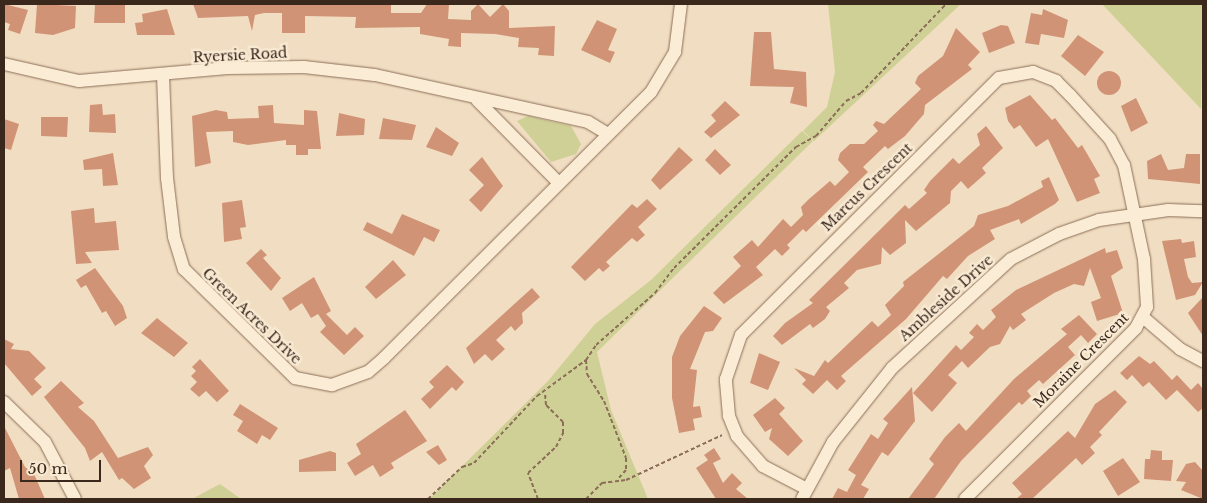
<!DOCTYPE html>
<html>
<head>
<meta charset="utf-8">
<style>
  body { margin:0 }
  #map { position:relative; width:1207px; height:503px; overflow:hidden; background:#f1dec2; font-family:"Libre Baskerville",serif }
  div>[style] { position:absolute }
  .green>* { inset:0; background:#cfd095 }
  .building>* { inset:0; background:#d19375 }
  .round { border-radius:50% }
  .path>* { height:2px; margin-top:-1px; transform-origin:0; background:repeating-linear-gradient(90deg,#8c6e58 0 4px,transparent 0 6.5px) }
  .roads { filter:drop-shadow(0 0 1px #8c6e58) drop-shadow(0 0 1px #8c6e58) }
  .minor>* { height:12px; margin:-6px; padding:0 6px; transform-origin:6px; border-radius:6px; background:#fbecd6 }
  span { translate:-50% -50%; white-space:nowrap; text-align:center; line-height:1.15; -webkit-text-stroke:5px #f8e9d2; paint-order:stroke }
  .street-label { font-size:14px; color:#3b281d }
  .frame { position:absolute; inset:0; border:5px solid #3b281d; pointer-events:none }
  .scale { position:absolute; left:20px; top:460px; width:81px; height:22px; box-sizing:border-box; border:2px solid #3b281d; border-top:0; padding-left:6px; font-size:15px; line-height:18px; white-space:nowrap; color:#3b281d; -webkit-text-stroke:4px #f8e9d2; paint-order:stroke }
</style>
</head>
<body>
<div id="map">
  <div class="green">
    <i style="clip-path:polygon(828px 4px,961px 4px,814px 141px,803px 131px,827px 107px,835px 72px)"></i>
    <i style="clip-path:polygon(1102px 4px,1203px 4px,1201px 109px)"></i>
    <i style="clip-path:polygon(528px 116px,571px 126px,581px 144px,576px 154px,551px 162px,517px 121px)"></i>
    <i style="clip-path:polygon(802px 131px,813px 141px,597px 352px,611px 410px,648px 499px,429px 499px,548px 381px,595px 324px,651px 280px)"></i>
    <i style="clip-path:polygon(220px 484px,241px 499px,194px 499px,194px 498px)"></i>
  </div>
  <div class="building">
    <i style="clip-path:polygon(4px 4px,28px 10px,20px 34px,8px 30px,10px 24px,4px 22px)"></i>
    <i style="clip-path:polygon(37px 4px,76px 6px,75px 28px,53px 35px,35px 33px)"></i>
    <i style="clip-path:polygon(95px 4px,125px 4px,125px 23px,94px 23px)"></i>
    <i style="clip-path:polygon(193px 4px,391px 4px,391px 13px,421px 13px,427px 4px,449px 4px,448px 19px,471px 20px,471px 11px,478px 4px,490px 17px,503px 4px,509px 11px,509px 28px,555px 26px,554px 56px,538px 55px,539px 48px,518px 47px,519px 38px,495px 34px,461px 33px,461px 47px,448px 46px,449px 39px,420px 34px,420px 27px,355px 28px,356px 17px,305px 16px,305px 33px,282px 33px,282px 13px,264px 13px,255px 15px,252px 31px,248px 16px,198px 18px)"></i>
    <i style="clip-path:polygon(167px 9px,175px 35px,137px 35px,135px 23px,143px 22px,142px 14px)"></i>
    <i style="clip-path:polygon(1043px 9px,1068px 20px,1064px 38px,1041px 34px,1039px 45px,1025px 43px,1031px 13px,1042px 15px)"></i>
    <i style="clip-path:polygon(597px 20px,617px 29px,608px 50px,615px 52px,610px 63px,581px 50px)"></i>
    <i style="clip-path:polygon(1001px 25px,1008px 26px,1015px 43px,989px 53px,982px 33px)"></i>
    <i style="clip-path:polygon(956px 28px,980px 52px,968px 65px,972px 69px,925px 105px,924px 114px,905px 136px,888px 149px,885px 146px,863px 167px,868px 172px,806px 232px,803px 229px,787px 245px,790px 248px,782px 256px,775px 249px,756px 267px,763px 275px,724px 304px,713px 293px,741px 266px,733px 257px,752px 240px,758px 247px,783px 219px,791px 227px,803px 215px,801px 207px,809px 199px,830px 181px,835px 186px,849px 172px,838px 160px,840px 153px,850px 144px,864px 144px,878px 131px,873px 125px,876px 121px,884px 124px,921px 89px,915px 83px,918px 76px,943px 56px)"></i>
    <i style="clip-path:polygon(754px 32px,771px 32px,774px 69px,806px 72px,807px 107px,790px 103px,794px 87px,750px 86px)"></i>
    <i style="clip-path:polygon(1078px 35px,1104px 52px,1085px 76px,1061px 56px)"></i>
    <i class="round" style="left:1097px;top:71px;width:24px;height:24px"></i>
    <i style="clip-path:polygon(1030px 95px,1052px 120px,1055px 118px,1078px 148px,1082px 145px,1100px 176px,1094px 179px,1100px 193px,1077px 202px,1048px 139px,1036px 147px,1020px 125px,1014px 129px,1008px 121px,1005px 108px)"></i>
    <i style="clip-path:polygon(1136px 98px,1148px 123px,1131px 132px,1121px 106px)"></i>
    <i style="clip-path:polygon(725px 101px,740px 115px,711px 138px,704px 132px,716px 121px,711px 115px)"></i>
    <i style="clip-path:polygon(102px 104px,103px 115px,115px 114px,116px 133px,89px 132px,90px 105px)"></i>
    <i style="clip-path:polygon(273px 105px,274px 123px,304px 125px,304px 110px,317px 111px,321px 149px,308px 149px,308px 155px,296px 155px,296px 145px,286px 145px,286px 140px,248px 145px,233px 142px,233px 131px,206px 132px,211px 163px,195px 167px,192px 116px,216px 110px,227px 112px,228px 119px,259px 118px,258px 106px)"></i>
    <i style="clip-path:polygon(339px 113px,365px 119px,364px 135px,336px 136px)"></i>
    <i style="clip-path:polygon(41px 117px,68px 117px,67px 137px,41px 136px)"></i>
    <i style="clip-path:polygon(383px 118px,416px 125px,412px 140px,379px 139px)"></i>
    <i style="clip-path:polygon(4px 119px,19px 124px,11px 150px,4px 148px)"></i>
    <i style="clip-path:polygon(986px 126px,1003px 148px,982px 168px,986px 173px,968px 189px,961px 181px,951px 191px,950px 203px,916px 231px,905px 220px,906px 243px,890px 255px,882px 247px,881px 264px,857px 270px,844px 283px,849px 288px,826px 307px,830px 311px,825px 319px,813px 328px,810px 324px,782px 345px,773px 336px,785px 323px,813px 303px,809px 300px,905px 205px,909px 209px,927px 193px,924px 190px,930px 181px,953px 158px,959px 164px,980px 145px,977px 134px)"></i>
    <i style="clip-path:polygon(436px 127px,459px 143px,452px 156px,426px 147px)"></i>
    <i style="clip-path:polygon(679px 147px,693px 160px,660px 190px,651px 180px)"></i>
    <i style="clip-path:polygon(715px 149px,731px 165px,720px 175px,705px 160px)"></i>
    <i style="clip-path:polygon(113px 153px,118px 185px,103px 186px,102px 169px,84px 170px,83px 160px)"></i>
    <i style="clip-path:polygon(1161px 154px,1168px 170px,1184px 168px,1186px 154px,1200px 154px,1200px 184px,1148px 179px,1147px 161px)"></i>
    <i style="clip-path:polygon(482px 157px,503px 186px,481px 212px,469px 200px,484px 185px,469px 170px)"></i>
    <i style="clip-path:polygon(1049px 177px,1059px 200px,1055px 204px,1021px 224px,1019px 219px,990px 230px,995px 239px,968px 256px,947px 279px,943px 276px,906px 319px,841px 376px,846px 381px,837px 390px,827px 380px,813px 394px,802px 384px,806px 380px,794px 368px,814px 376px,825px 360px,828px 363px,872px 321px,878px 327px,891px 315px,885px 305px,904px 286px,903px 282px,974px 226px,978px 215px,1008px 206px,1043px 187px,1041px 181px)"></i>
    <i style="clip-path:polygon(647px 199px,657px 209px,638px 227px,645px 235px,637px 242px,632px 238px,606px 262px,610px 266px,603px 272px,599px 268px,585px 281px,571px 267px,632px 204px,637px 208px)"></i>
    <i style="clip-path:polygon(242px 200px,246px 227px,240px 228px,242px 239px,224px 242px,222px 203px)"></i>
    <i style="clip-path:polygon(94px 208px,95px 223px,116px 221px,119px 250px,85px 252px,92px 263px,76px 264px,71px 211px)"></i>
    <i style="clip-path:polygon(402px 214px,440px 230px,434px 242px,424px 237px,414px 256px,363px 230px,367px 222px,392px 234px)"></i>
    <i style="clip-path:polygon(1181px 239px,1182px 243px,1194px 241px,1196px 257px,1184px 259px,1188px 277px,1192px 283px,1203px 282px,1195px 295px,1176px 300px,1162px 241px)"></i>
    <i style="clip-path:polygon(1105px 248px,1106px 253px,1117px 250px,1123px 268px,1111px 276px,1123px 313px,1097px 321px,1091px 302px,1101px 298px,1090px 268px,1084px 286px,1074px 284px,1054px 293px,1021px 314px,1026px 320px,1013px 330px,1010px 326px,1000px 344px,990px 347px,968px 368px,962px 361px,948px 375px,957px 383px,932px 412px,913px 393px,956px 345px,961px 350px,974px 337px,969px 333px,977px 324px,983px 330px,996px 317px,991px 310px,1016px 290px)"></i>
    <i style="clip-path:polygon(261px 249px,267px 255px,263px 258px,281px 278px,271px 291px,246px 263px)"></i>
    <i style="clip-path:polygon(393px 260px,406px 275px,376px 299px,365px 287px)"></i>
    <i style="clip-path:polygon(95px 268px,123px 306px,127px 318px,115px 326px,106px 311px,102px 313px,86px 285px,81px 288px,76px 280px)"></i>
    <i style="clip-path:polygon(314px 277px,331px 311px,326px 314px,347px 335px,355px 327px,364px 336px,344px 355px,320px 332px,326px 326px,318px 314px,311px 318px,302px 303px,290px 311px,282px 298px)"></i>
    <i style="clip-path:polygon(532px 288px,540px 297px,522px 313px,523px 323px,515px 331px,511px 326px,496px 340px,505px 349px,492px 361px,485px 354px,474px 364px,466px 348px)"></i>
    <i style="clip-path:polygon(1203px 297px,1203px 336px,1188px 313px)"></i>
    <i style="clip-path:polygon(704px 306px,722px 318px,713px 331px,705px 332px,690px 369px,697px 370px,693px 407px,700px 406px,702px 417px,693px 419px,695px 430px,679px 433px,672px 398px,672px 357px,680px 336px)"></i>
    <i style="clip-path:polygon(1079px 315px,1097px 334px,1088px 343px,1081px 335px,1068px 347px,1075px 355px,1043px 384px,1039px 380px,1027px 391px,1031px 396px,1022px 405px,1019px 402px,961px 461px,934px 499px,908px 499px,934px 464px,929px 459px,945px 437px,959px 423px,966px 431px,1014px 379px,1067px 334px,1061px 329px)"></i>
    <i style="clip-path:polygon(157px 318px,188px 343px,174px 357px,141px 333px)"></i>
    <i style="clip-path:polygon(4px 339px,14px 344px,11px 349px,29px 351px,46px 368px,34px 379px,42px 387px,32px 396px,4px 363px)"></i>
    <i style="clip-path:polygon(759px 353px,780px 362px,768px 390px,750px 383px)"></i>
    <i style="clip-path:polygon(1139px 356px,1150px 364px,1154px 361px,1172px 380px,1177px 375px,1191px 390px,1198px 383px,1203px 389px,1203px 408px,1198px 412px,1177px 390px,1166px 400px,1149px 382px,1143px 387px,1132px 375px,1127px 380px,1120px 373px)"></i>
    <i style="clip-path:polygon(200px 359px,229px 391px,217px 402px,206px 391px,199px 397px,190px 389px,197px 382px,191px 376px,196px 371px,192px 367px)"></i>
    <i style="clip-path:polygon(447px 365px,464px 382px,456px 391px,452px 387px,430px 409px,421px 399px,434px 387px,429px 382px)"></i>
    <i style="clip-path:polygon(61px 381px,84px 403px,78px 407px,94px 421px,118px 458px,148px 447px,153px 455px,144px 466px,151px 478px,134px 489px,122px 478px,119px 480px,102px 452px,90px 461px,85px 448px,44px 397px)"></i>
    <i style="clip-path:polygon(912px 387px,915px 421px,888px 456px,882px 452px,861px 485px,869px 489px,863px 499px,832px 499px,838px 488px,847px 492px,856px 475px,848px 470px,871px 434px,878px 439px,888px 423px,883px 419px)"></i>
    <i style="clip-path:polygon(1115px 390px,1127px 402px,1099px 432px,1102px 435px,1090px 447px,1095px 453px,1082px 465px,1076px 458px,1032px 499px,1016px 499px,1022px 494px,1012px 483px,1068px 431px,1075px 438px,1095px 404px)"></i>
    <i style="clip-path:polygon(775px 398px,785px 408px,779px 414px,803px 441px,788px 456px,769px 439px,772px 428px,765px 432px,753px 415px)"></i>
    <i style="clip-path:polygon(240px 404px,278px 428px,270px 440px,262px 435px,257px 444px,237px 431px,243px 421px,233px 415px)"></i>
    <i style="clip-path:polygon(405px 410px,427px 441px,391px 463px,394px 468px,380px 477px,373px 465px,355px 476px,347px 463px,361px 454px,356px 444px)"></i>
    <i style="clip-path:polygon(4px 426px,25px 467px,34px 474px,45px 499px,19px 499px,10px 468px,4px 471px)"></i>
    <i style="clip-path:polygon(438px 445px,447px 460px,439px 465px,426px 452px)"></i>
    <i style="clip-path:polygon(714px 448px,721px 459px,713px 463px,723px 483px,732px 473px,742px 483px,736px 489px,748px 499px,716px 499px,696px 468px,708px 460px,704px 455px)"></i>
    <i style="clip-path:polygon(1151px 450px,1162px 451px,1162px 460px,1173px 460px,1171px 481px,1144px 479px,1145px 459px,1150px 459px)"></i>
    <i style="clip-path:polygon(330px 451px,336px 453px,336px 471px,299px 472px,299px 460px)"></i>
    <i style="clip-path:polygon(1123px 458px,1140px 482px,1118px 496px,1103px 471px)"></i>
    <i style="clip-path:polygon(1195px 462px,1203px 471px,1203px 499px,1181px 490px,1186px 482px,1176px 481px,1186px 464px)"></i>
  </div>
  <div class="path">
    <i style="left:586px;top:360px;width:14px;rotate:86deg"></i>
    <i style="left:587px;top:374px;width:32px;rotate:58deg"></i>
    <i style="left:604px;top:401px;width:61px;rotate:68.9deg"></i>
    <i style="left:626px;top:458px;width:12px;rotate:90deg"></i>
    <i style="left:626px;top:470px;width:13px;rotate:132deg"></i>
    <i style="left:428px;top:499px;width:47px;rotate:-43.3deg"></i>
    <i style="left:462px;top:467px;width:13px;rotate:-18deg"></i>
    <i style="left:474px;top:463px;width:92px;rotate:-46.8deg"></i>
    <i style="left:537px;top:396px;width:61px;rotate:-36.3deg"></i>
    <i style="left:586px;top:360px;width:18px;rotate:-56deg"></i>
    <i style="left:596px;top:345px;width:79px;rotate:-41.4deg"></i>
    <i style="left:655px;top:293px;width:31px;rotate:-53deg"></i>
    <i style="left:674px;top:268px;width:172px;rotate:-44.8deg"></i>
    <i style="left:796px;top:147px;width:23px;rotate:-29deg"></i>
    <i style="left:816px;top:136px;width:46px;rotate:-49.4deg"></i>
    <i style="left:846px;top:101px;width:17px;rotate:-28deg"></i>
    <i style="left:861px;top:93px;width:123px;rotate:-46.3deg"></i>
    <i style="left:538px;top:499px;width:28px;rotate:-111deg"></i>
    <i style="left:528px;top:473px;width:38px;rotate:-43deg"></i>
    <i style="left:556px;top:447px;width:16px;rotate:-63deg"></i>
    <i style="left:563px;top:433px;width:11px;rotate:-90deg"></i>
    <i style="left:563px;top:422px;width:24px;rotate:-135deg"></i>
    <i style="left:546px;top:405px;width:11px;rotate:-95deg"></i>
    <i style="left:586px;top:499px;width:23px;rotate:-45deg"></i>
    <i style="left:602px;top:483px;width:24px;rotate:-7deg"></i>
    <i style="left:626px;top:480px;width:106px;rotate:-25.1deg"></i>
  </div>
  <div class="roads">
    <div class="minor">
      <i style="left:4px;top:64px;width:77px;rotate:12.8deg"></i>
      <i style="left:79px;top:81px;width:149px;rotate:-5deg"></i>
      <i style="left:227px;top:68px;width:77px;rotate:-0.7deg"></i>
      <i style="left:304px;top:67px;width:71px;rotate:6.4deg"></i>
      <i style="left:375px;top:75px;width:218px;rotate:12.4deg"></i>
      <i style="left:588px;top:122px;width:23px;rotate:31deg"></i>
      <i style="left:163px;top:75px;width:103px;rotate:87.8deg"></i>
      <i style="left:167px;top:178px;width:59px;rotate:83.2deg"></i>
      <i style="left:174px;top:237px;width:34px;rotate:73deg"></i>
      <i style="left:184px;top:269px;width:156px;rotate:44.5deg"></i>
      <i style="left:295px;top:378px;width:38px;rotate:11deg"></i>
      <i style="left:332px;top:385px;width:38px;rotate:-20deg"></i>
      <i style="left:368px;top:372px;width:21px;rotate:-41deg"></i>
      <i style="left:384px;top:358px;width:377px;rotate:-44.9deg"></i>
      <i style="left:651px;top:92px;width:47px;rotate:-59deg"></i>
      <i style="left:675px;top:52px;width:48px;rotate:-82.9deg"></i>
      <i style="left:477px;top:100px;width:115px;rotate:45.4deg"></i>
      <i style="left:1144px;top:318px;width:48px;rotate:40.7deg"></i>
      <i style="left:1180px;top:349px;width:26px;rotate:28deg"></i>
      <i style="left:4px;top:402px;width:57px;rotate:44.3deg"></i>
      <i style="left:45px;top:442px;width:64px;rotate:62.2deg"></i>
      <i style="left:807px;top:489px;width:50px;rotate:-152.4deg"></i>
      <i style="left:763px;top:466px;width:40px;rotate:-131deg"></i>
      <i style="left:737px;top:436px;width:22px;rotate:-112deg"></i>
      <i style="left:729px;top:416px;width:37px;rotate:-95deg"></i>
      <i style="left:726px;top:379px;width:46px;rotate:-71.2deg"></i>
      <i style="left:741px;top:335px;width:364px;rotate:-44.9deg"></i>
      <i style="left:999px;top:78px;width:35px;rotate:-10deg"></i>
      <i style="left:1033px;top:72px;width:25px;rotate:21deg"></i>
      <i style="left:1056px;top:81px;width:20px;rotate:45deg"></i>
      <i style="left:1070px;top:95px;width:59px;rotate:47.7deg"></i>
      <i style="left:1110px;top:139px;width:30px;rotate:62deg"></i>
      <i style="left:1124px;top:165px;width:96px;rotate:78deg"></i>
      <i style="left:1144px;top:259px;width:48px;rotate:86.4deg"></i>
      <i style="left:1147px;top:307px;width:24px;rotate:118deg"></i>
      <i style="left:1136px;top:328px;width:242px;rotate:135deg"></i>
      <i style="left:802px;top:499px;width:65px;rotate:-61.5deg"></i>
      <i style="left:833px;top:442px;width:95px;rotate:-51.4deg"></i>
      <i style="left:892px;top:368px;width:161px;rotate:-42.5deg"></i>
      <i style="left:1011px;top:259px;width:54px;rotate:-27.5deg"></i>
      <i style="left:1059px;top:234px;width:42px;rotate:-19.3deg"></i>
      <i style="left:1099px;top:220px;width:70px;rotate:-8.2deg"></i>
      <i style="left:1168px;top:210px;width:35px;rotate:2deg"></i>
    </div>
  </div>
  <div class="street-label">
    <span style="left:240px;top:55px;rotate:-3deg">Ryersie Road</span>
    <span style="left:867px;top:187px;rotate:-44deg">Marcus Crescent</span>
    <span style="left:946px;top:298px;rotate:-42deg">Ambleside Drive</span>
    <span style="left:252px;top:316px;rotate:44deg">Green Acres Drive</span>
    <span style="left:1081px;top:360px;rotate:-45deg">Moraine Crescent</span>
  </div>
  <div class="frame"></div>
  <div class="scale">50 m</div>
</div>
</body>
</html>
